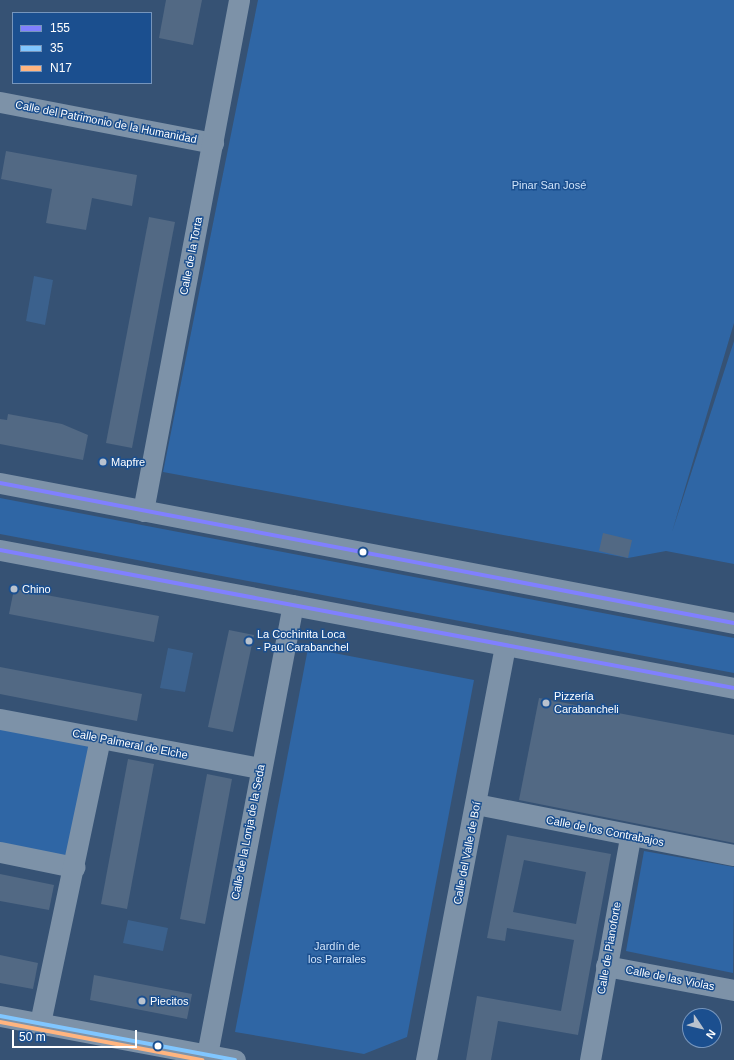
<!DOCTYPE html>
<html>
<head>
<meta charset="utf-8">
<style>
  body { margin:0 }
  #map { position:relative; width:734px; height:1060px; overflow:hidden; background:#365274; font-family:Arial,sans-serif }
  div>[style] { position:absolute }
  .green>* { inset:0; background:#2f66a5 }
  .water>* { inset:0; background:#3b618d }
  .building>* { inset:0; background:#526984 }
  .minor>* { height:21px; margin:-10.5px; padding:0 10.5px; transform-origin:10.5px; border-radius:10.5px; background:#7d92a8 }
  .bus-1>* { height:4px; margin:-2px; padding:0 2px; transform-origin:2px; border-radius:2px; background:#8080ff }
  .bus-2>* { height:4px; margin:-2px; padding:0 2px; transform-origin:2px; border-radius:2px; background:#80c6ff }
  .bus-3>* { height:4px; margin:-2px; padding:0 2px; transform-origin:2px; border-radius:2px; background:#ffb580 }
  .dots>* { width:11px; height:11px; translate:-50% -50%; box-sizing:border-box; border:2px solid #1b4f8f; border-radius:50% }
  span { translate:-50% -50%; white-space:nowrap; text-align:center; line-height:1.15; -webkit-text-stroke:3px #1b4f8f; paint-order:stroke }
  .street-label { font-size:11px; color:#fff }
  .park-label { font-size:11px; color:#cfe3fa }
  .poi-label { font-size:11px; color:#fff }
  .left { translate:0 -50%; text-align:left }
  .legend { position:absolute; left:12px; top:12px; width:140px; height:72px; box-sizing:border-box; background:#1b4f8f; border:1px solid #7695bc; margin:0; padding:5px 7px; list-style:none; font-size:12px; color:#fff }
  .legend li { display:flex; align-items:center; gap:8px; height:20px }
  .legend b { width:20px; border:1px solid #7695bc }
  .north { position:absolute; left:682px; top:1008px; width:40px; height:40px; box-sizing:border-box; background:#1b4f8f; border:1px solid #7695bc; border-radius:50%; rotate:125deg; font-size:11px; font-weight:700; line-height:16px; text-align:center; color:#fff }
  .north::after { content:''; display:block; margin:auto; width:14px; height:18px; background:#b9c2ce; clip-path:polygon(50% 0,100% 100%,50% 72%,0 100%) }
  .scale { position:absolute; left:12px; top:1030px; width:125px; height:18px; box-sizing:border-box; border:2px solid #fff; border-top:0; padding-left:5px; font-size:12px; line-height:14px; white-space:nowrap; color:#fff; -webkit-text-stroke:3px #1b4f8f; paint-order:stroke }
</style>
</head>
<body>
<div id="map">
  <div class="green">
    <i style="clip-path:polygon(258px 0,734px 0,734px 323px,672px 532px,734px 341px,734px 564px,666px 551px,628px 558px,163px 472px)"></i>
    <i style="clip-path:polygon(0 498px,734px 638px,734px 673px,0 534px)"></i>
    <i style="clip-path:polygon(308px 648px,474px 680px,407px 1037px,364px 1054px,235px 1032px)"></i>
    <i style="clip-path:polygon(0 719px,100px 739px,74px 867px,0 852px)"></i>
    <i style="clip-path:polygon(644px 851px,734px 867px,733px 973px,626px 951px)"></i>
  </div>
  <div class="water">
    <i style="clip-path:polygon(34px 276px,53px 280px,45px 325px,26px 321px)"></i>
    <i style="clip-path:polygon(168px 648px,193px 653px,185px 692px,160px 688px)"></i>
    <i style="clip-path:polygon(128px 920px,168px 928px,163px 951px,123px 943px)"></i>
  </div>
  <div class="building">
    <i style="clip-path:polygon(166px 0,202px 0,193px 45px,159px 38px)"></i>
    <i style="clip-path:polygon(6px 151px,137px 175px,132px 206px,92px 198px,86px 230px,46px 223px,52px 189px,1px 179px)"></i>
    <i style="clip-path:polygon(149px 217px,175px 222px,132px 448px,106px 443px)"></i>
    <i style="clip-path:polygon(8px 414px,62px 424px,88px 435px,83px 460px,0 444px,0 419px,7px 420px)"></i>
    <i style="clip-path:polygon(603px 533px,632px 540px,628px 558px,599px 551px)"></i>
    <i style="clip-path:polygon(14px 589px,159px 616px,154px 642px,9px 614px)"></i>
    <i style="clip-path:polygon(229px 630px,254px 635px,233px 732px,208px 727px)"></i>
    <i style="clip-path:polygon(0 667px,142px 694px,137px 721px,0 694px)"></i>
    <i style="clip-path:polygon(539px 698px,734px 735px,734px 843px,519px 800px)"></i>
    <i style="clip-path:polygon(128px 759px,154px 764px,127px 909px,101px 904px)"></i>
    <i style="clip-path:polygon(207px 774px,232px 779px,205px 924px,180px 919px)"></i>
    <i style="clip-path:polygon(evenodd,507px 835px,611px 854px,578px 1035px,498px 1021px,491px 1060px,466px 1060px,477px 996px,561px 1011px,574px 940px,507px 928px,505px 941px,487px 938px,507px 835px,524px 860px,586px 872px,576px 924px,513px 912px,524px 860px)"></i>
    <i style="clip-path:polygon(0 874px,54px 885px,49px 910px,0 901px)"></i>
    <i style="clip-path:polygon(0 955px,38px 963px,33px 989px,0 983px)"></i>
    <i style="clip-path:polygon(94px 975px,192px 994px,187px 1019px,90px 1000px)"></i>
  </div>
  <div class="minor">
    <i style="left:0;top:102px;width:217px;rotate:10.9deg"></i>
    <i style="left:0;top:483px;width:747px;rotate:10.8deg"></i>
    <i style="left:143px;top:511px;width:520px;rotate:-79.36deg"></i>
    <i style="left:0;top:550px;width:747px;rotate:10.65deg"></i>
    <i style="left:0;top:719px;width:265px;rotate:10.7deg"></i>
    <i style="left:476px;top:804px;width:263px;rotate:11.2deg"></i>
    <i style="left:0;top:852px;width:76px;rotate:11.5deg"></i>
    <i style="left:606px;top:966px;width:130px;rotate:10.6deg"></i>
    <i style="left:0;top:1016px;width:239px;rotate:10.6deg"></i>
    <i style="left:40px;top:1023px;width:290px;rotate:-78.1deg"></i>
    <i style="left:206px;top:1060px;width:463px;rotate:-79.2deg"></i>
    <i style="left:426px;top:1060px;width:422px;rotate:-79.2deg"></i>
    <i style="left:590px;top:1060px;width:227px;rotate:-79.8deg"></i>
  </div>
  <div class="bus-1">
    <i style="left:0;top:483px;width:747px;rotate:10.8deg"></i>
    <i style="left:0;top:550px;width:747px;rotate:10.65deg"></i>
  </div>
  <div class="bus-2">
    <i style="left:0;top:1016px;width:239px;rotate:10.6deg"></i>
  </div>
  <div class="bus-3">
    <i style="left:0;top:1022px;width:206px;rotate:10.7deg"></i>
  </div>
  <div class="dots">
    <i style="left:103px;top:462px;background:#b9c2ce"></i>
    <i style="left:363px;top:552px;background:#fff"></i>
    <i style="left:14px;top:589px;background:#b9c2ce"></i>
    <i style="left:249px;top:641px;background:#b9c2ce"></i>
    <i style="left:546px;top:703px;background:#b9c2ce"></i>
    <i style="left:142px;top:1001px;background:#b9c2ce"></i>
    <i style="left:158px;top:1046px;background:#fff"></i>
  </div>
  <div class="street-label">
    <span style="left:106px;top:122px;rotate:11deg">Calle del Patrimonio de la Humanidad</span>
    <span style="left:191px;top:256px;rotate:-79deg">Calle de la Torta</span>
    <span style="left:130px;top:744px;rotate:11deg">Calle Palmeral de Elche</span>
    <span style="left:605px;top:831px;rotate:11deg">Calle de los Contrabajos</span>
    <span style="left:248px;top:832px;rotate:-79deg">Calle de la Lonja de la Seda</span>
    <span style="left:467px;top:853px;rotate:-79deg">Calle del Valle de Boí</span>
    <span style="left:609px;top:948px;rotate:-80deg">Calle de Pianoforte</span>
    <span style="left:670px;top:978px;rotate:11deg">Calle de las Violas</span>
  </div>
  <div class="park-label">
    <span style="left:549px;top:185px">Pinar San José</span>
    <span style="left:337px;top:953px">Jardín de<br>los Parrales</span>
  </div>
  <div class="poi-label">
    <span class="left" style="left:111px;top:462px">Mapfre</span>
    <span class="left" style="left:22px;top:589px">Chino</span>
    <span class="left" style="left:257px;top:641px">La Cochinita Loca<br>- Pau Carabanchel</span>
    <span class="left" style="left:554px;top:703px">Pizzería<br>Carabancheli</span>
    <span class="left" style="left:150px;top:1001px">Piecitos</span>
  </div>
  <ul class="legend">
  <li><b style="height:5px;background:#8080ff"></b>155</li>
  <li><b style="height:5px;background:#80c6ff"></b>35</li>
  <li><b style="height:5px;background:#ffb580"></b>N17</li>
  </ul>
  <div class="north">N</div>
  <div class="scale">50 m</div>
</div>
</body>
</html>
